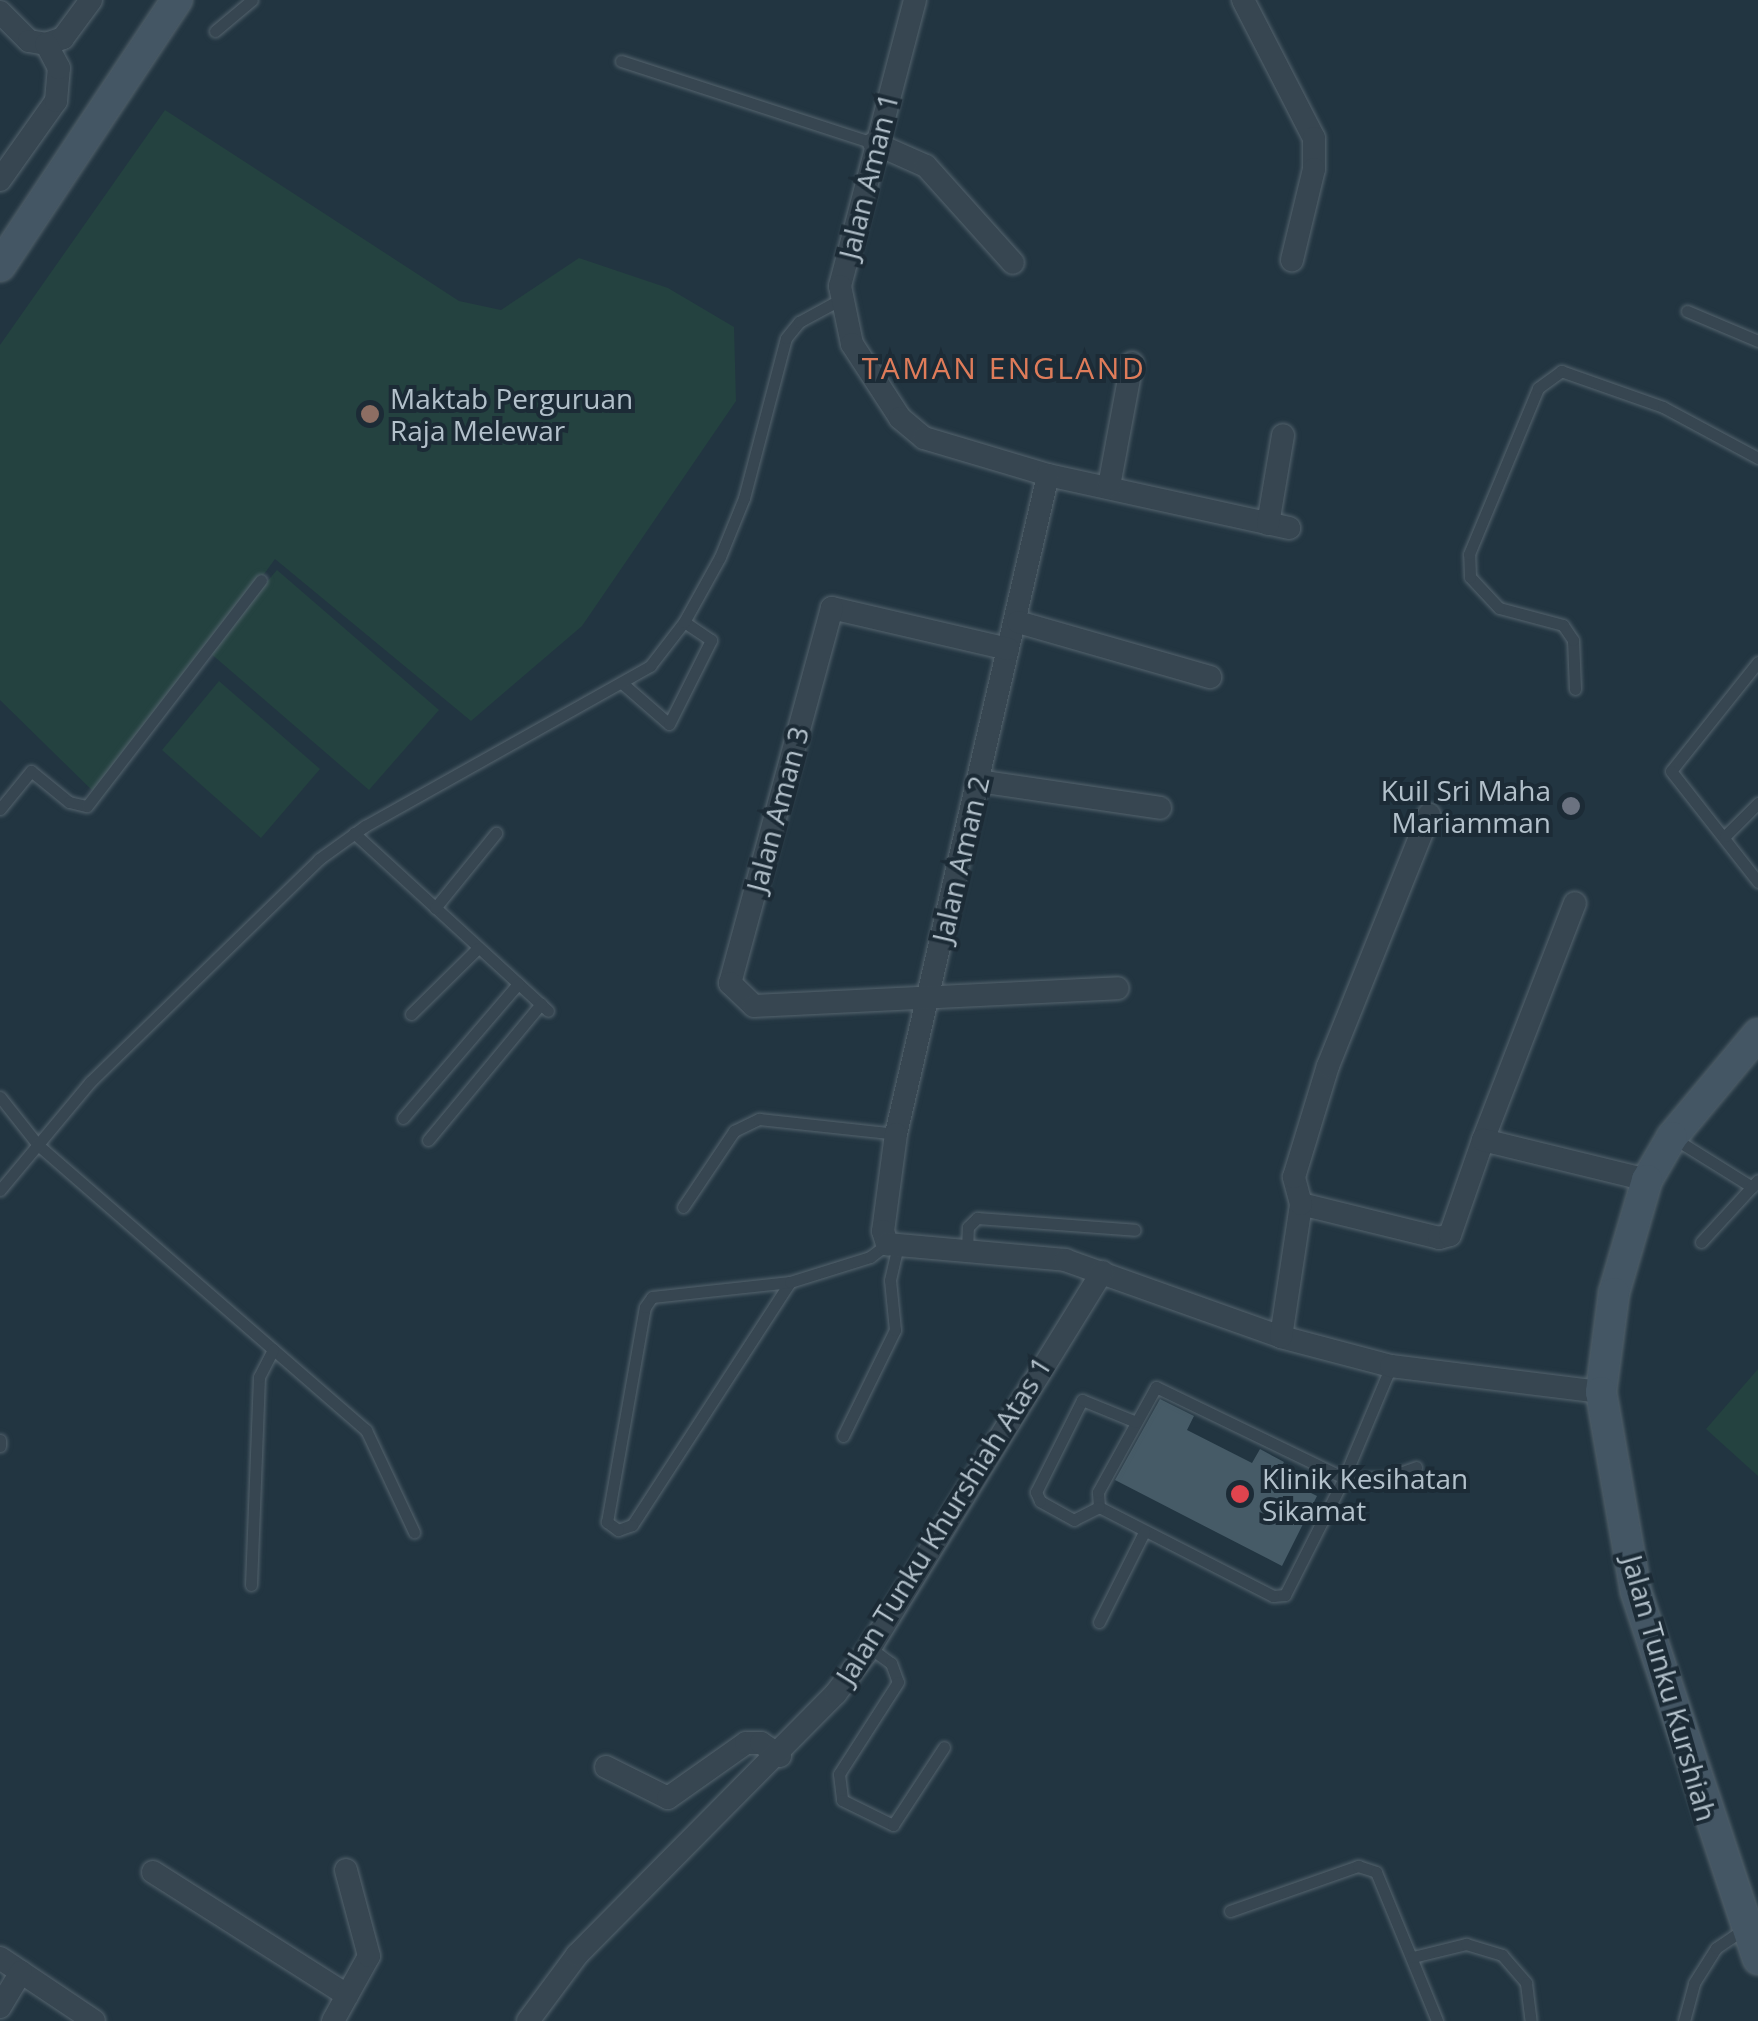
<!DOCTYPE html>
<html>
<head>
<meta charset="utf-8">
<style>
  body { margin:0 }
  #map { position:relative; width:1758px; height:2021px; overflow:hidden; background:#223541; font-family:"Open Sans",sans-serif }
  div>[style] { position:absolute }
  .green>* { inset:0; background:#244240 }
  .building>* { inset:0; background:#465b67 }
  .roads { filter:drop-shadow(0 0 2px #55646e) drop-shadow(0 0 2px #55646e) }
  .lane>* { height:11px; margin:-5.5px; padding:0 5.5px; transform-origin:5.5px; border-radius:5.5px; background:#374651 }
  .street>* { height:22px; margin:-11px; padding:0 11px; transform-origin:11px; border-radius:11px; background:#374651 }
  .secondary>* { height:30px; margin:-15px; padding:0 15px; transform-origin:15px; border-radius:15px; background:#445664 }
  .dots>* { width:28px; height:28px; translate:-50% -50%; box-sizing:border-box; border:5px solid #1c2b36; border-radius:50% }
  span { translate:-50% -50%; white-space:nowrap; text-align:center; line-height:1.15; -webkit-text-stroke:8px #1c2b36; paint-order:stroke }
  .street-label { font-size:28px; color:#b3c1cb }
  .poi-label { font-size:28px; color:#b3c1cb }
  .left { translate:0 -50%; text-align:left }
  .right { translate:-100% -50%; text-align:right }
  .neighbourhood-label { font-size:30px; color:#df7c5a; letter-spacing:2.5px }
</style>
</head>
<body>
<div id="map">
  <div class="green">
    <i style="clip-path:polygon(165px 110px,459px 301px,501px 310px,579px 258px,668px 288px,734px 327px,736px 401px,582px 626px,471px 721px,275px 559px,211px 647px,277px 570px,439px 710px,369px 790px,209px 652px,101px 799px,0 700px,0 345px)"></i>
    <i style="clip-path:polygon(219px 681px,320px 769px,261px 838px,162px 750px)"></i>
    <i style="clip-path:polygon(1758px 1369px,1758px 1476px,1706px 1429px)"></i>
  </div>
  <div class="building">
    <i style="clip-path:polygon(1160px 1399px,1194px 1416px,1187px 1430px,1252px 1463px,1260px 1449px,1284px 1462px,1277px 1476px,1317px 1496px,1282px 1566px,1115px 1480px)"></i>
  </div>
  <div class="roads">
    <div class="lane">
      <i style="left:215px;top:31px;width:48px;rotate:-40deg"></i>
      <i style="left:621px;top:61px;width:266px;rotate:18deg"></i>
      <i style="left:1687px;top:311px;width:77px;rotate:22.9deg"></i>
      <i style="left:1758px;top:662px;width:139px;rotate:128.6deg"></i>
      <i style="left:1671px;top:771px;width:141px;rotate:51.9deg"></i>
      <i style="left:622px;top:683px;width:62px;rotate:41.1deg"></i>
      <i style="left:669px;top:724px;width:94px;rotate:-63.4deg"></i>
      <i style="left:711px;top:640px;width:32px;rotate:-146deg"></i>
      <i style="left:1575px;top:689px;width:49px;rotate:-92.3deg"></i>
      <i style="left:1573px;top:640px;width:18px;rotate:-124deg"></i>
      <i style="left:1563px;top:625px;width:66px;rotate:-165.1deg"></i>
      <i style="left:1499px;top:608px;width:42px;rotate:-133.1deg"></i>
      <i style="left:1470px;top:577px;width:23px;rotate:-92deg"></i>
      <i style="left:1469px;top:554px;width:180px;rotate:-67.4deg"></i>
      <i style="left:1538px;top:388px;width:29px;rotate:-36deg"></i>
      <i style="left:1561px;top:371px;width:108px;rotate:19.4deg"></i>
      <i style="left:1663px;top:407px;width:108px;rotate:28.2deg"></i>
      <i style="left:0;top:809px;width:49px;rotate:-50.8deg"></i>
      <i style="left:31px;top:771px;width:49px;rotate:39.2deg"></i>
      <i style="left:69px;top:802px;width:18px;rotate:13deg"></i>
      <i style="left:87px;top:806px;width:285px;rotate:-52.4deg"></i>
      <i style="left:354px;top:833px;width:263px;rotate:42.5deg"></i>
      <i style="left:1725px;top:836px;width:47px;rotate:-45deg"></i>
      <i style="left:435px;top:908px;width:97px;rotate:-50.9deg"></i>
      <i style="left:411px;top:1014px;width:94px;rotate:-44.6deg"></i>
      <i style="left:0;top:1097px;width:61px;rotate:51.6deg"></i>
      <i style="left:38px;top:1145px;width:435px;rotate:41deg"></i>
      <i style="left:366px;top:1430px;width:113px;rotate:64.8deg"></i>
      <i style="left:403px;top:1118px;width:177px;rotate:-49.4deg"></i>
      <i style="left:1675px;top:1139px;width:91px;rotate:31.9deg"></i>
      <i style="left:428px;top:1140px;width:177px;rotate:-50.3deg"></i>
      <i style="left:0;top:1190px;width:141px;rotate:-50.2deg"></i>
      <i style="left:90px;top:1082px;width:320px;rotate:-44.2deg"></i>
      <i style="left:319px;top:859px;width:57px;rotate:-35.7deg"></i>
      <i style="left:365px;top:826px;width:327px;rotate:-29.3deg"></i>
      <i style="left:650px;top:666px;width:56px;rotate:-52.3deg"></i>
      <i style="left:684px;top:622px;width:74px;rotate:-61deg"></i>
      <i style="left:720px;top:557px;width:64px;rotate:-67.9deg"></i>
      <i style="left:744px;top:498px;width:165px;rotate:-75.3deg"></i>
      <i style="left:786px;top:338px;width:21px;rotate:-51deg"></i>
      <i style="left:799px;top:322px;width:50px;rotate:-28.6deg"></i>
      <i style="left:683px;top:1207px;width:92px;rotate:-56.1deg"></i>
      <i style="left:734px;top:1131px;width:28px;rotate:-26deg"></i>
      <i style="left:759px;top:1119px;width:138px;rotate:6.2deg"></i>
      <i style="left:1701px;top:1242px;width:84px;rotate:-47.4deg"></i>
      <i style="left:967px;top:1252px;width:25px;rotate:-88deg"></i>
      <i style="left:968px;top:1227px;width:13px;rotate:-45deg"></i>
      <i style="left:977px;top:1218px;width:158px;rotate:4.3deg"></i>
      <i style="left:790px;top:1282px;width:290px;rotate:123deg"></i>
      <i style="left:632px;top:1525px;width:15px;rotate:160deg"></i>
      <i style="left:618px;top:1530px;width:14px;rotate:-144deg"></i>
      <i style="left:607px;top:1522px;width:218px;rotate:-80deg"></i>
      <i style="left:645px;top:1307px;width:12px;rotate:-55deg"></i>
      <i style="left:652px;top:1297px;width:139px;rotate:-6.2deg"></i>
      <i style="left:790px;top:1282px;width:84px;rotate:-17.4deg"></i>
      <i style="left:870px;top:1257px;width:21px;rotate:-37deg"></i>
      <i style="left:1391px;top:1366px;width:121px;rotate:112.8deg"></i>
      <i style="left:1344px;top:1478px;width:42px"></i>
      <i style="left:1386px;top:1478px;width:32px;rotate:-20deg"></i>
      <i style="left:1156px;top:1387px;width:209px;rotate:25.8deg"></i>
      <i style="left:1344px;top:1478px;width:131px;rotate:116.8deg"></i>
      <i style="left:1285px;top:1595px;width:12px;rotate:175deg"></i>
      <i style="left:1273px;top:1596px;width:195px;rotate:-152.9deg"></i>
      <i style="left:1099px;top:1507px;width:15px;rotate:-94deg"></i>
      <i style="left:1098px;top:1492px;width:120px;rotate:-61.1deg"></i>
      <i style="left:843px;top:1436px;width:118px;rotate:-63.9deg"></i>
      <i style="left:895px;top:1330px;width:50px;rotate:-95.7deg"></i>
      <i style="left:890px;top:1280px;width:31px;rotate:-77deg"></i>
      <i style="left:0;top:1440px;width:6px;rotate:90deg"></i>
      <i style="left:1099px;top:1507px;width:28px;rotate:153deg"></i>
      <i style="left:1074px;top:1520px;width:39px;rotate:-151deg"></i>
      <i style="left:1040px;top:1501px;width:10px;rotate:-114deg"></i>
      <i style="left:1036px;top:1492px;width:103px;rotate:-63.4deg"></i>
      <i style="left:1082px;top:1400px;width:58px;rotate:22.2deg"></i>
      <i style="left:251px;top:1585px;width:208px;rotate:-87.8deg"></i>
      <i style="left:259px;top:1377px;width:31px;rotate:-63deg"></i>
      <i style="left:1099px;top:1622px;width:101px;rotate:-63.4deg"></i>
      <i style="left:870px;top:1648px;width:26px;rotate:36deg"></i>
      <i style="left:891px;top:1663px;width:20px;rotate:70deg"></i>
      <i style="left:898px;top:1682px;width:109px;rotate:122.7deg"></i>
      <i style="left:839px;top:1774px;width:26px;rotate:83deg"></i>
      <i style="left:842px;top:1800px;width:57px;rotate:26.1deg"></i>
      <i style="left:893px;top:1825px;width:93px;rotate:-56.8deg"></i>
      <i style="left:1230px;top:1911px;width:136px;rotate:-19.4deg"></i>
      <i style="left:1358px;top:1866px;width:19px;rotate:18deg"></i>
      <i style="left:1376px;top:1872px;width:161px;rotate:67.7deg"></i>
      <i style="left:1413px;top:1957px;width:55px;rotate:-13.8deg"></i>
      <i style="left:1466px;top:1944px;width:38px;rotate:17deg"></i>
      <i style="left:1502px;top:1955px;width:37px;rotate:49deg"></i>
      <i style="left:1526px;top:1983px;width:38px;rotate:83deg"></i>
      <i style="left:1684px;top:2021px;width:39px;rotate:-75deg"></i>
      <i style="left:1694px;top:1983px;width:41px;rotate:-57.8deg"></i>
      <i style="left:1716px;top:1948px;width:34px;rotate:-34deg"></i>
    </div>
    <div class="street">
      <i style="left:915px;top:0;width:296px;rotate:104.7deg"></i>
      <i style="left:840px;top:286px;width:59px;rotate:78.3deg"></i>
      <i style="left:852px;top:344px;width:88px;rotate:57deg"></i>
      <i style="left:900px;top:418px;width:31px;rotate:40deg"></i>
      <i style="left:924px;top:438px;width:129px;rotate:16.6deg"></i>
      <i style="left:1048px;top:475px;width:247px;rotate:12.4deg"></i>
      <i style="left:1243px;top:0;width:155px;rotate:62.8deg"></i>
      <i style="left:1314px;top:138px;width:31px;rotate:90deg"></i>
      <i style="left:1314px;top:169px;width:94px;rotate:103.6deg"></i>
      <i style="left:0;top:12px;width:41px;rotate:45deg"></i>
      <i style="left:29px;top:41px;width:17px;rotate:10deg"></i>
      <i style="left:46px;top:44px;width:18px;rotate:-19deg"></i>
      <i style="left:63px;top:38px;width:47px;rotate:-53.6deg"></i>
      <i style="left:874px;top:143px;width:57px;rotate:23.9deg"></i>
      <i style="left:926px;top:166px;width:130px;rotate:48.1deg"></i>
      <i style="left:0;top:180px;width:97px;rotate:-54.7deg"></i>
      <i style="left:56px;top:101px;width:33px;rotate:-85deg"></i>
      <i style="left:59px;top:68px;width:27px;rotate:-118deg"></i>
      <i style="left:1048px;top:475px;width:676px;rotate:102.99deg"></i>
      <i style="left:896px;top:1134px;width:98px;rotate:97.6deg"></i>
      <i style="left:883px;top:1231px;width:14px;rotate:73deg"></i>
      <i style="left:887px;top:1244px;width:179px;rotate:5.1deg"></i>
      <i style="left:1065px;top:1260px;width:229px;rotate:19.6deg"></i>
      <i style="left:1281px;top:1337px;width:114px;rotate:14.8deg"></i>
      <i style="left:1391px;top:1366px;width:212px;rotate:7.1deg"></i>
      <i style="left:1109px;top:486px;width:125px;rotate:-79.4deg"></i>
      <i style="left:1268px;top:524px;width:90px;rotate:-80.4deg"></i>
      <i style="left:1018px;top:622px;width:200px;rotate:16deg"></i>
      <i style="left:1008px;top:649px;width:181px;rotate:-166.9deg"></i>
      <i style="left:832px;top:608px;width:389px;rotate:105.2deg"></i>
      <i style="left:730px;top:983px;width:33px;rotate:44deg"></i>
      <i style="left:754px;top:1006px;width:364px;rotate:-2.8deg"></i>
      <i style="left:978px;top:781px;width:184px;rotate:8.4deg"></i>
      <i style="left:1483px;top:1140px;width:254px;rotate:-68.8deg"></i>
      <i style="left:1301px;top:1204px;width:142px;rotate:13.8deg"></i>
      <i style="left:1439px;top:1238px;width:11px;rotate:-15deg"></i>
      <i style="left:1450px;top:1235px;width:101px;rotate:-70.8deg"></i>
      <i style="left:1483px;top:1140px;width:169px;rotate:13.7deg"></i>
      <i style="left:1281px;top:1337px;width:134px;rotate:-81.4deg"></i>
      <i style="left:1301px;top:1204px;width:28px;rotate:-105deg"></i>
      <i style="left:1294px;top:1177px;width:116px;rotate:-73deg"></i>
      <i style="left:1328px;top:1066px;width:271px;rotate:-68.1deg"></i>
      <i style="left:606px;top:1767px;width:69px;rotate:26.6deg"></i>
      <i style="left:668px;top:1798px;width:95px;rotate:-35.2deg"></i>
      <i style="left:746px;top:1743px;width:15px"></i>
      <i style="left:761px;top:1743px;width:23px;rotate:34deg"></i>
      <i style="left:153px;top:1872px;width:230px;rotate:32.4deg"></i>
      <i style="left:0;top:1958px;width:113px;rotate:33.8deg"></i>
      <i style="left:0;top:2007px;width:41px;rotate:-59deg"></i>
      <i style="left:333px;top:2021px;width:74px;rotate:-61deg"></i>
      <i style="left:369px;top:1956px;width:89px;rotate:-105deg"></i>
      <i style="left:528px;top:2021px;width:82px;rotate:-53.4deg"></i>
      <i style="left:577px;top:1955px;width:368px;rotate:-45.3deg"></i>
      <i style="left:836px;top:1693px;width:56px;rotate:-52.9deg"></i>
      <i style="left:870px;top:1648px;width:442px;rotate:-58.3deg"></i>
    </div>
    <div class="secondary">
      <i style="left:0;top:266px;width:320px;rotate:-56.4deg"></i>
      <i style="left:1758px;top:1034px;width:134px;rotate:129.9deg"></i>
      <i style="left:1672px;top:1137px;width:50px;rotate:120.2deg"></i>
      <i style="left:1647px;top:1180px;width:118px;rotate:106.3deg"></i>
      <i style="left:1614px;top:1293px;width:100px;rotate:97.5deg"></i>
      <i style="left:1601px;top:1392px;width:203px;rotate:80.1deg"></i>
      <i style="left:1636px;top:1592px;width:387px;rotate:71.6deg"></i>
    </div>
  </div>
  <div class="dots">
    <i style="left:370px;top:414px;background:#8d6e63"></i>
    <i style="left:1571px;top:806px;background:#6b7280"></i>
    <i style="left:1240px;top:1494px;background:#e0444e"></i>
  </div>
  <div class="street-label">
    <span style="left:868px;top:176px;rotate:-76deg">Jalan Aman 1</span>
    <span style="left:777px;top:809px;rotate:-75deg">Jalan Aman 3</span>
    <span style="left:960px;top:859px;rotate:-77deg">Jalan Aman 2</span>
    <span style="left:943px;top:1520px;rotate:-58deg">Jalan Tunku Khurshiah Atas 1</span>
    <span style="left:1670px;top:1688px;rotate:74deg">Jalan Tunku Kurshiah</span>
  </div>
  <div class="poi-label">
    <span class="left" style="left:390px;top:414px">Maktab Perguruan<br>Raja Melewar</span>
    <span class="right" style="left:1551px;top:806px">Kuil Sri Maha<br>Mariamman</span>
    <span class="left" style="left:1262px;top:1494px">Klinik Kesihatan<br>Sikamat</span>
  </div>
  <div class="neighbourhood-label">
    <span style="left:1004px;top:368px">TAMAN ENGLAND</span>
  </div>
</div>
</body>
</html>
